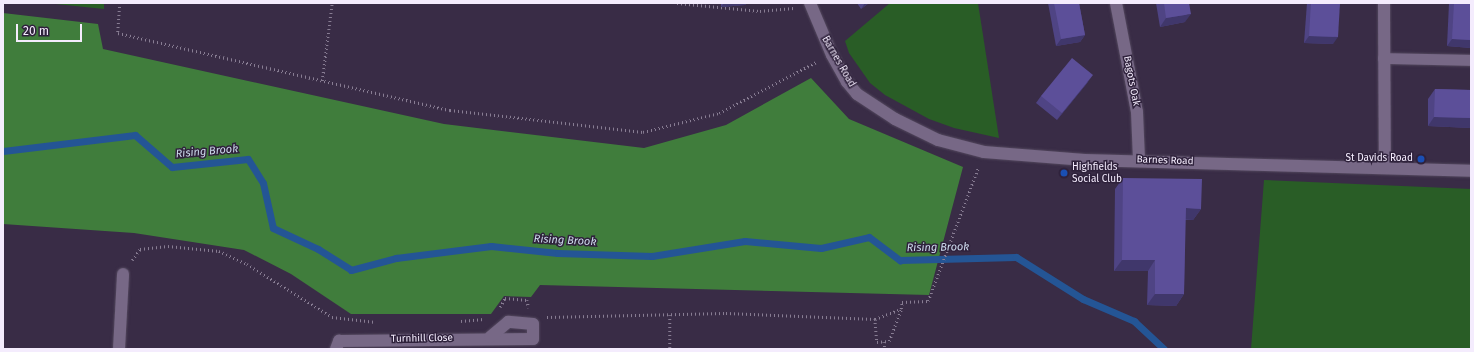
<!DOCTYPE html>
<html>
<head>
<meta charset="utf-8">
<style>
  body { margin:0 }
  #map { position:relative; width:1474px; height:352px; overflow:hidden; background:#392c46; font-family:"Fira Sans",sans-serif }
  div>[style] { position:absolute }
  .green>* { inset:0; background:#295d26 }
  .forest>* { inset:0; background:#407d3c }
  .stream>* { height:7px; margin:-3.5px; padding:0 3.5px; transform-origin:3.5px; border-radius:3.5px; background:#245595 }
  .path>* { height:2.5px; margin-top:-1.25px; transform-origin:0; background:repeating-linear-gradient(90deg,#887d93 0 1px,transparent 0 4px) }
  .roads { filter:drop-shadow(0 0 1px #53485e) drop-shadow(0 0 1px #53485e) }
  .service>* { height:11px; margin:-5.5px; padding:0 5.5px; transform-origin:5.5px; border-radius:5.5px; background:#776886 }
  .minor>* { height:12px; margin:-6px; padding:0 6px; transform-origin:6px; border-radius:6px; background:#776886 }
  .wall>* { inset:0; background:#4f4484 }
  .shaded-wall>* { inset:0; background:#40376b }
  .building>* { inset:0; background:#5c4f99 }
  .dots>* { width:11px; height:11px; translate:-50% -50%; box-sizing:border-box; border:2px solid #2f223c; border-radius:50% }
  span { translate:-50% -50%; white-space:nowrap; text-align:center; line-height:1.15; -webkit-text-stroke:3px #2f223c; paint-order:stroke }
  .street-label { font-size:10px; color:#f4ecfd }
  .poi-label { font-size:10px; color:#f4ecfd }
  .right { translate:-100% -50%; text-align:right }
  .left { translate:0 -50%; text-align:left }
  .water-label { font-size:11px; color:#cddaec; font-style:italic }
  .frame { position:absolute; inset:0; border:4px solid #f4ecfd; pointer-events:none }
  .scale { position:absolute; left:16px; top:24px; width:66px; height:18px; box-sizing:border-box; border:2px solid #f4ecfd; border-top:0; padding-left:5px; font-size:12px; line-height:14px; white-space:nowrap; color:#f4ecfd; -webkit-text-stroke:3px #2f223c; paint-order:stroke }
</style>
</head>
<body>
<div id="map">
  <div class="green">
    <i style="clip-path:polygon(46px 3px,104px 3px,104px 9px)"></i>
    <i style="clip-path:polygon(890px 3px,978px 3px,999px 138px,954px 128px,929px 119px,885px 95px,870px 83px,849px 53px,845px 41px)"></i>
    <i style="clip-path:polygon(1264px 180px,1471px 189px,1471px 349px,1251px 349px)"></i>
  </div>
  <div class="forest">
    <i style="clip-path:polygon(3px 13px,98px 24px,103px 49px,444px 124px,644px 148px,726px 125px,811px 78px,849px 119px,963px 167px,929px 295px,540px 285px,531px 297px,504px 296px,491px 314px,351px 314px,291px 274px,244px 250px,134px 233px,3px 224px)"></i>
  </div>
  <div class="stream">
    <i style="left:3px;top:151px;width:133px;rotate:-6.9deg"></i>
    <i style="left:135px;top:135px;width:49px;rotate:40.9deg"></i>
    <i style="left:172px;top:167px;width:76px;rotate:-6deg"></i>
    <i style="left:248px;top:159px;width:28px;rotate:58deg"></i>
    <i style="left:263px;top:183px;width:46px;rotate:77.5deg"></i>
    <i style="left:273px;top:228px;width:50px;rotate:25deg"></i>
    <i style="left:318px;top:249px;width:39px;rotate:32deg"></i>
    <i style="left:351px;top:270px;width:47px;rotate:-14.9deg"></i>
    <i style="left:396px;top:258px;width:96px;rotate:-7.2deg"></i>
    <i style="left:491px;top:246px;width:67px;rotate:6deg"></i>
    <i style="left:558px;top:253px;width:94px;rotate:1.8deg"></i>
    <i style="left:652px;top:256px;width:94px;rotate:-9.2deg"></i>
    <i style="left:745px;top:241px;width:76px;rotate:5.3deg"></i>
    <i style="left:821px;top:248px;width:49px;rotate:-12.9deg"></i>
    <i style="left:869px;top:237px;width:39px;rotate:37deg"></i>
    <i style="left:900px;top:260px;width:116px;rotate:-1.5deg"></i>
    <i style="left:1016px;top:257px;width:79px;rotate:32.1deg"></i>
    <i style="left:1083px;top:299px;width:56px;rotate:23.3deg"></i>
    <i style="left:1134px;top:321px;width:41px;rotate:43deg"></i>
  </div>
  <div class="path">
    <i style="left:120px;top:3px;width:30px;rotate:94deg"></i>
    <i style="left:118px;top:33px;width:341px;rotate:13.1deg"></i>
    <i style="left:450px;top:110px;width:194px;rotate:6.5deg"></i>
    <i style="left:643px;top:132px;width:78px;rotate:-14deg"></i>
    <i style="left:719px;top:113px;width:110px;rotate:-27.7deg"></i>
    <i style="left:677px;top:3px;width:83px;rotate:5.5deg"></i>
    <i style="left:760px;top:11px;width:34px;rotate:-5deg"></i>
    <i style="left:322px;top:81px;width:79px;rotate:-82.7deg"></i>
    <i style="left:132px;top:260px;width:14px;rotate:-54deg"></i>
    <i style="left:140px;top:249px;width:28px;rotate:-6deg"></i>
    <i style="left:168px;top:246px;width:51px;rotate:5.6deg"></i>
    <i style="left:219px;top:251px;width:31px;rotate:25deg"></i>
    <i style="left:247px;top:264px;width:100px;rotate:31.9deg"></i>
    <i style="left:332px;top:317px;width:44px;rotate:6.5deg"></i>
    <i style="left:500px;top:307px;width:10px;rotate:-61deg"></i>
    <i style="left:505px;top:298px;width:22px;rotate:5deg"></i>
    <i style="left:527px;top:300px;width:8px;rotate:76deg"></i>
    <i style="left:670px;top:315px;width:34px;rotate:90deg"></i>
    <i style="left:547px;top:317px;width:179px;rotate:-1.3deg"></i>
    <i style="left:726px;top:313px;width:149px;rotate:2.3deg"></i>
    <i style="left:875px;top:319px;width:28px;rotate:-21deg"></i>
    <i style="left:901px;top:309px;width:7px;rotate:-82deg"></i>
    <i style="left:902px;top:302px;width:26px;rotate:-2deg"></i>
    <i style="left:928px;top:301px;width:142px;rotate:-69.4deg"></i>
    <i style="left:875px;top:319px;width:23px;rotate:85deg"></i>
    <i style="left:877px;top:342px;width:12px;rotate:-5deg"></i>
    <i style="left:889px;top:341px;width:34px;rotate:-69deg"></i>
    <i style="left:461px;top:321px;width:23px;rotate:-5deg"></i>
    <i style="left:884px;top:342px;width:7px;rotate:82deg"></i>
  </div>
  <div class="roads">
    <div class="service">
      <i style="left:1383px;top:58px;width:88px;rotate:1.3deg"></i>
    </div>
    <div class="minor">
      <i style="left:810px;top:3px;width:56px;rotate:67.1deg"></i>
      <i style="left:832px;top:55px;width:31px;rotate:61deg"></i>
      <i style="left:847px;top:82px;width:16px;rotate:50deg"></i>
      <i style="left:857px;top:94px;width:45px;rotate:33.3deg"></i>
      <i style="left:895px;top:119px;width:48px;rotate:26deg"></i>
      <i style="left:938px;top:140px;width:48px;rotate:14.6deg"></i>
      <i style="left:984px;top:152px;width:101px;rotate:4.5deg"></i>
      <i style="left:1085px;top:160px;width:386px;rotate:1.6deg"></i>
      <i style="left:1116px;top:3px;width:111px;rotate:79.1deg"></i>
      <i style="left:1137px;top:112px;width:47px;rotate:87.6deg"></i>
      <i style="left:1384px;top:3px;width:165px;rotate:89.7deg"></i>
      <i style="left:119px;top:349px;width:75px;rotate:-86.9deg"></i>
      <i style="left:336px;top:349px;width:9px;rotate:-69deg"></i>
      <i style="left:339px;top:341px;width:194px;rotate:-0.6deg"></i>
      <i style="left:533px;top:339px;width:15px;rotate:-90deg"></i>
      <i style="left:533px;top:324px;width:25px;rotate:-175deg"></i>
      <i style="left:508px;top:322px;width:23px;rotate:140deg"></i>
    </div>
  </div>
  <div class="wall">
    <i style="clip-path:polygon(721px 3px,747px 3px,745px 5px,721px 7px)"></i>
    <i style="clip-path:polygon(857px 3px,869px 3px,861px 9px)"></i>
    <i style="clip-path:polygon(1048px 3px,1079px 3px,1085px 35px,1080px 42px,1056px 46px)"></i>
    <i style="clip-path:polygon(1156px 3px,1189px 3px,1185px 22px,1160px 27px)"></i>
    <i style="clip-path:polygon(1307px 3px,1340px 3px,1333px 44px,1304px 43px)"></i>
    <i style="clip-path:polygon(1449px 3px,1471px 3px,1471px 48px,1447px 46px)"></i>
    <i style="clip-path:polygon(1088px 82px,1057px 120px,1036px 103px,1041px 96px)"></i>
    <i style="clip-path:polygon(1435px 89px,1471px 90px,1471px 128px,1428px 126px,1428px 99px)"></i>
    <i style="clip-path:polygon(1123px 178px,1201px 209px,1193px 220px,1185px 220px,1184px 294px,1176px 306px,1147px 305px,1148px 271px,1114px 271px,1115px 189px)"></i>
  </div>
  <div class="shaded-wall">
    <i style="clip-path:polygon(724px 3px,747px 3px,745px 5px,721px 7px)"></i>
    <i style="clip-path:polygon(865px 3px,869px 3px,861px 9px)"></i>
    <i style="clip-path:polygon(1191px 14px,1185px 22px,1160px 27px,1166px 18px)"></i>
    <i style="clip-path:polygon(1085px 35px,1080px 42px,1056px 46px,1061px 39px)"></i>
    <i style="clip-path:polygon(1309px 36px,1338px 37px,1333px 44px,1304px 43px)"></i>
    <i style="clip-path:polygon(1452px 39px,1471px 40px,1471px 48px,1447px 46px)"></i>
    <i style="clip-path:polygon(1093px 75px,1088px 82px,1057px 120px,1062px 113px)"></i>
    <i style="clip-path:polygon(1434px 117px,1471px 118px,1471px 128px,1428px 126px)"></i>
    <i style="clip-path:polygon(1186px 208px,1201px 209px,1193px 220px,1178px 219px)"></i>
    <i style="clip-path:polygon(1122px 260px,1155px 260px,1148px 271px,1114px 271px)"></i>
    <i style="clip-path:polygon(1155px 294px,1184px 294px,1176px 306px,1147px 305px)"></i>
  </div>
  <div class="building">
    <i style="clip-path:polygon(1054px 3px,1079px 3px,1085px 35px,1061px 39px)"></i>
    <i style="clip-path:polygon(1164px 3px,1189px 3px,1191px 14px,1166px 18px)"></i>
    <i style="clip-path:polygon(1311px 3px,1340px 3px,1338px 37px,1309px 36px)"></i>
    <i style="clip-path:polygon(1454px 3px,1471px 3px,1471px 40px,1452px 39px)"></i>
    <i style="clip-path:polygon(1072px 58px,1093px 75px,1062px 113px,1041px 96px)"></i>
    <i style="clip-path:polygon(1435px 89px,1471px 90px,1471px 118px,1434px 117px)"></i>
    <i style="clip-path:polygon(1123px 178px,1202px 179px,1201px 209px,1186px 208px,1184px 294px,1155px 294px,1155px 260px,1122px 260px)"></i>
  </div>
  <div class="dots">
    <i style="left:1421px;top:159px;background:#1a4fb4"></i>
    <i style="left:1064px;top:173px;background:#1a4fb4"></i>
  </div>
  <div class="street-label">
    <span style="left:838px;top:62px;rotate:60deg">Barnes Road</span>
    <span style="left:1131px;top:81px;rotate:79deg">Bagots Oak</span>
    <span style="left:1165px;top:161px;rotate:2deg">Barnes Road</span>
    <span style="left:422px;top:339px;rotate:-1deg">Turnhill Close</span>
  </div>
  <div class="poi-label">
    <span class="right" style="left:1413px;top:159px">St Davids Road</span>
    <span class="left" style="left:1072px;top:173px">Highfields<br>Social Club</span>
  </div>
  <div class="water-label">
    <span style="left:207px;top:152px;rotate:-5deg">Rising Brook</span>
    <span style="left:565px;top:241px;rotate:3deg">Rising Brook</span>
    <span style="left:938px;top:248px;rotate:-1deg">Rising Brook</span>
  </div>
  <div class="frame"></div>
  <div class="scale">20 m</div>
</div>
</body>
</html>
